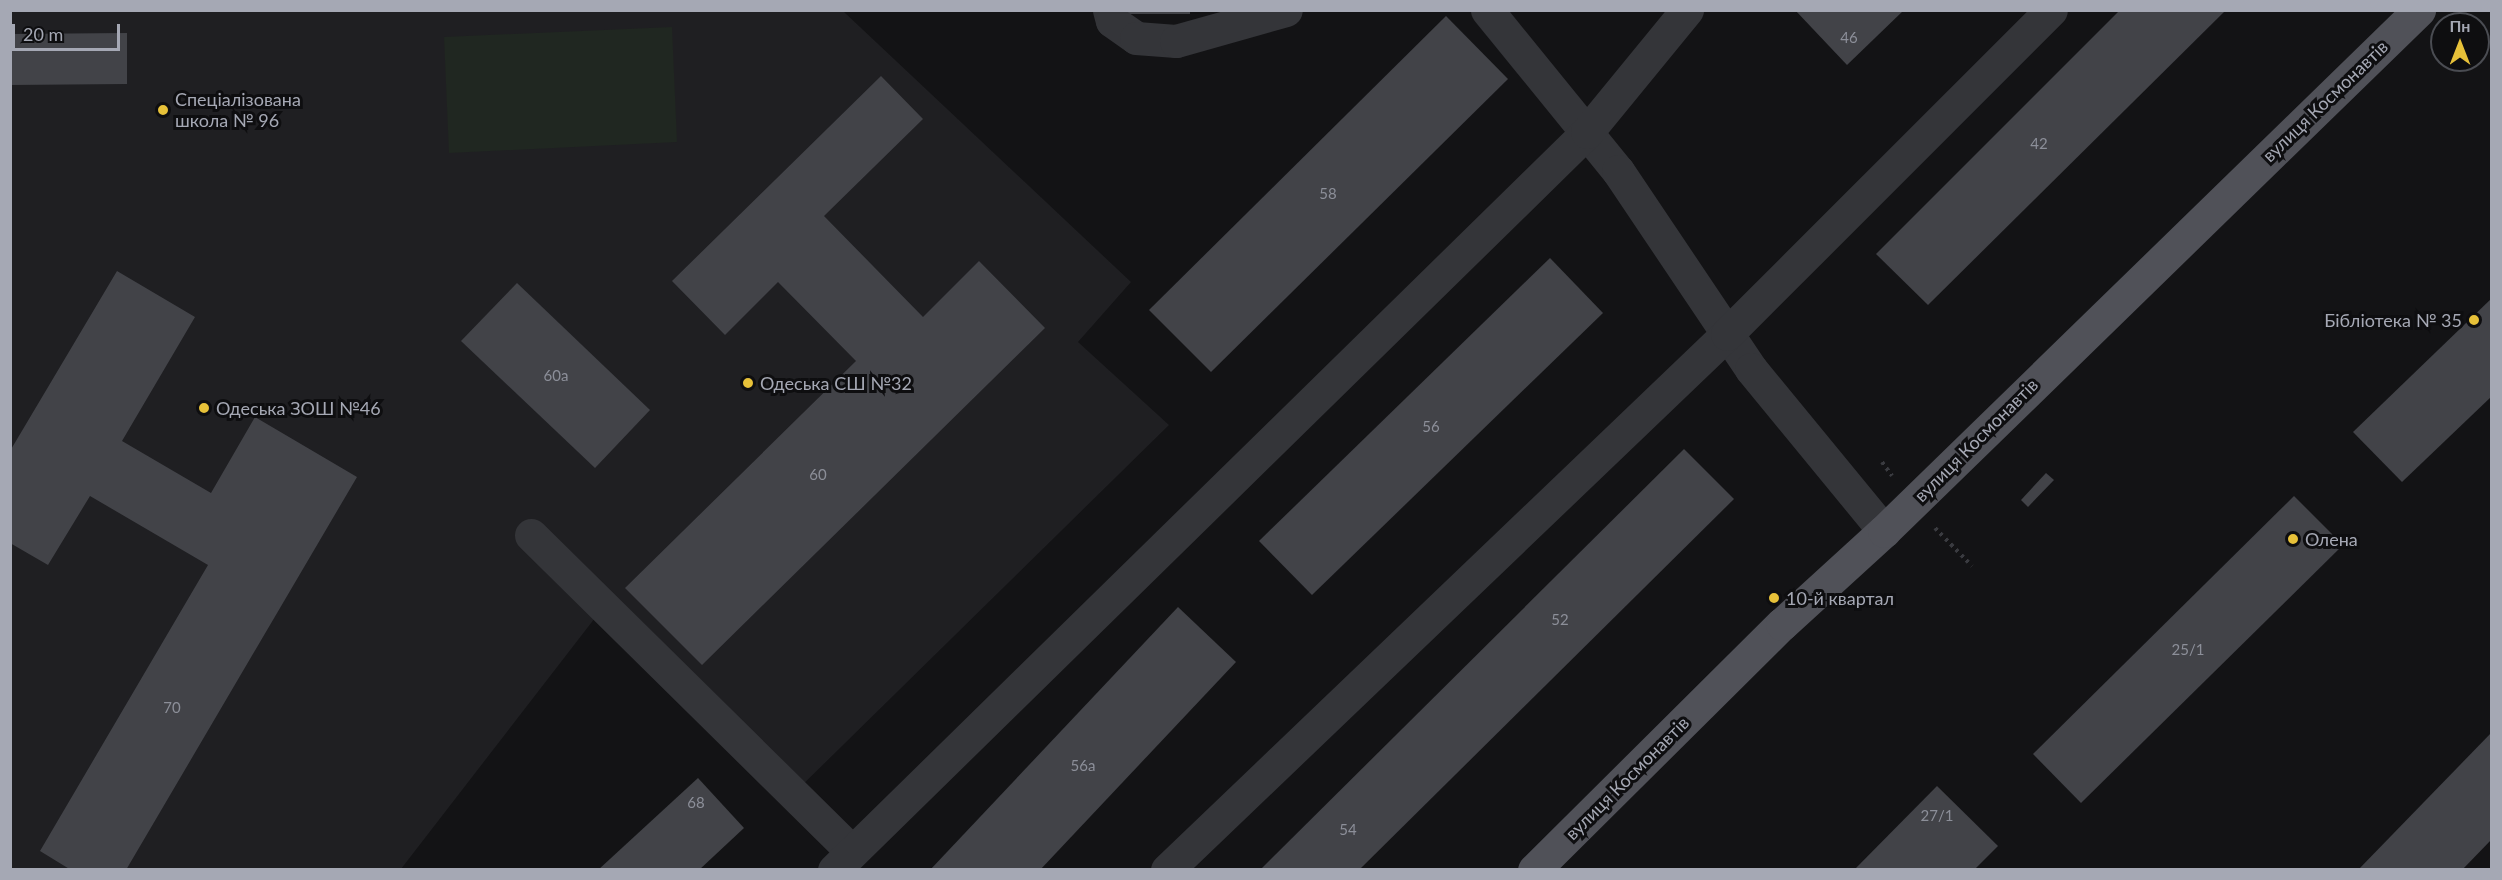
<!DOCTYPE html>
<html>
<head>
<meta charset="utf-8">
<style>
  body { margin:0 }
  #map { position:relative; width:2502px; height:880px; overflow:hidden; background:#131315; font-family:Lato,sans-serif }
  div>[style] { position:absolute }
  .built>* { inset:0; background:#1f1f22 }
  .green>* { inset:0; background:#202721 }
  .building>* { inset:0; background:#424348 }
  .path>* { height:4px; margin-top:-2px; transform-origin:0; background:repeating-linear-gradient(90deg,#3a3b40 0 3px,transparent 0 7.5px) }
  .minor>* { height:33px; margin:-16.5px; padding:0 16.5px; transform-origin:16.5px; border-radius:16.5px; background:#343539 }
  .major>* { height:33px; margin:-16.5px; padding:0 16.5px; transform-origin:16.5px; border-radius:16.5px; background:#505158 }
  .dots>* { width:16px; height:16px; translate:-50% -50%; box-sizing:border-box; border:3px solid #0e0e10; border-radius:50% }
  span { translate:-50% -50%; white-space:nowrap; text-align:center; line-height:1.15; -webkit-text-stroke:6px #0e0e10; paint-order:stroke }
  .number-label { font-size:15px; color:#8c8f99 }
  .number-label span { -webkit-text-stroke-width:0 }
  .poi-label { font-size:18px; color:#a5a8b4 }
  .left { translate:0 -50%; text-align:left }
  .right { translate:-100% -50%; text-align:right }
  .street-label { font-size:18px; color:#a5a8b4 }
  .frame { position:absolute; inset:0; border:12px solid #a5a8b4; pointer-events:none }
  .north { position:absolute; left:2430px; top:12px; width:60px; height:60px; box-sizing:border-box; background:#0e0e10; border:2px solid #4a4c52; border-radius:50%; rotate:0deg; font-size:16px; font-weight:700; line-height:24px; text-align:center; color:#a5a8b4 }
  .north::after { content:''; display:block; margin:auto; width:21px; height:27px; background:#e7c139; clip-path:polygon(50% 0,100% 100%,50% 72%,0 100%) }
  .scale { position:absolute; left:12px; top:24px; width:108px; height:27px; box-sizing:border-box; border:3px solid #a5a8b4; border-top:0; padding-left:8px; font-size:18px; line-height:21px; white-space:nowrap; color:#a5a8b4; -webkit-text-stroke:4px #0e0e10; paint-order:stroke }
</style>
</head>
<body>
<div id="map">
  <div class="built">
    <i style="clip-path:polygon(10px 11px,843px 11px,1131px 282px,1078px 342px,1169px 425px,785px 802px,605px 605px,401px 869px,11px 869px)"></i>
  </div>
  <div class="green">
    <i style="clip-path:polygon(672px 27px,677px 142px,449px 153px,444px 37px)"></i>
  </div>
  <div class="building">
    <i style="clip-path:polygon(1124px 10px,1190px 10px,1190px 14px,1124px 14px)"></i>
    <i style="clip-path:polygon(1795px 10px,1904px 10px,1847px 65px)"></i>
    <i style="clip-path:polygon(2120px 10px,2226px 10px,1928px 305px,1876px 254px)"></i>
    <i style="clip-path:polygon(1446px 16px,1508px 79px,1211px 372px,1149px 310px)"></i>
    <i style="clip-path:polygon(127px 33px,127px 84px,10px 85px,10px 34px)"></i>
    <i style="clip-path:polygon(881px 76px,923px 119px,824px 216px,923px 317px,979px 261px,1045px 328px,702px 665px,625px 588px,856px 361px,778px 282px,725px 335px,672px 281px)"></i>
    <i style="clip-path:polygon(1550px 258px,1603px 313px,1312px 595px,1259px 541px)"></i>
    <i style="clip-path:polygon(117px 271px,195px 317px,122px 441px,211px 493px,255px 417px,357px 477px,126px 870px,71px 870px,40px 851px,208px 565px,90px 496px,48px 565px,10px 543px,10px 451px)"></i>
    <i style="clip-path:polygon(517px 283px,650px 410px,595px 468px,461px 341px)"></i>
    <i style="clip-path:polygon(2492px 298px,2492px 396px,2402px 482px,2353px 432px)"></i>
    <i style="clip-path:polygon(1684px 449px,1734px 499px,1359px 870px,1260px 870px)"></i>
    <i style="clip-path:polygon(2046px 473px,2054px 480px,2028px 507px,2021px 500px)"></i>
    <i style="clip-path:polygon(2294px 496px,2343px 545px,2081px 803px,2033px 754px)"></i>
    <i style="clip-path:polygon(1178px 607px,1236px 662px,1040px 870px,930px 870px)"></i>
    <i style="clip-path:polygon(2492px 732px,2492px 839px,2462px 870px,2358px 870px)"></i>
    <i style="clip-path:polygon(698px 778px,744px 828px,699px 870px,598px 870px)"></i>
    <i style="clip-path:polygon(1937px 786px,1998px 846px,1974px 870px,1854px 870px)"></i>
  </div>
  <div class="path">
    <i style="left:1882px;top:462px;width:17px;rotate:54deg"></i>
    <i style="left:1935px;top:528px;width:53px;rotate:45.8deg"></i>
  </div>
  <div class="minor">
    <i style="left:1109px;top:10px;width:11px;rotate:75deg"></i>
    <i style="left:1112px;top:21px;width:29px;rotate:35deg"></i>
    <i style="left:1136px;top:38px;width:40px;rotate:4.3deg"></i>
    <i style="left:1176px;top:41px;width:114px;rotate:-15.7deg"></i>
    <i style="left:1487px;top:10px;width:208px;rotate:50.9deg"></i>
    <i style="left:1618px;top:171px;width:239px;rotate:56.1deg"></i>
    <i style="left:1751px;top:369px;width:210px;rotate:50.6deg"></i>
    <i style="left:531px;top:535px;width:451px;rotate:44.6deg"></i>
    <i style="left:834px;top:870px;width:1054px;rotate:-44.42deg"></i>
    <i style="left:1587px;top:132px;width:158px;rotate:-50.7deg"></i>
    <i style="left:1167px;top:870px;width:775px;rotate:-43.75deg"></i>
    <i style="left:1727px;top:334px;width:458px;rotate:-45deg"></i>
  </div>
  <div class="major">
    <i style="left:1534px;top:870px;width:349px;rotate:-44.8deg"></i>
    <i style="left:1782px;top:624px;width:138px;rotate:-42.4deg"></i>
    <i style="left:1884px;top:531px;width:747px;rotate:-44.24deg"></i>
  </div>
  <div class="dots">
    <i style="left:163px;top:110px;background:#e7c139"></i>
    <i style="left:2474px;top:320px;background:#e7c139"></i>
    <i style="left:748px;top:383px;background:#e7c139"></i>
    <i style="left:204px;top:408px;background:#e7c139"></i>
    <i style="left:2293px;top:539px;background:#e7c139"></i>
    <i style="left:1774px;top:598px;background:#e7c139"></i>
  </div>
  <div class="number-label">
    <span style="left:1849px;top:38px">46</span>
    <span style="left:2039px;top:144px">42</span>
    <span style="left:1328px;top:194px">58</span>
    <span style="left:556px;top:376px">60а</span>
    <span style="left:1431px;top:427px">56</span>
    <span style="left:818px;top:475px">60</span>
    <span style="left:1560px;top:620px">52</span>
    <span style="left:2188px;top:650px">25/1</span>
    <span style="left:172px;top:708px">70</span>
    <span style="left:1083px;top:766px">56а</span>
    <span style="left:696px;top:803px">68</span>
    <span style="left:1937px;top:816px">27/1</span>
    <span style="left:1348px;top:830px">54</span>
  </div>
  <div class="poi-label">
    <span class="left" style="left:175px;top:110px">Спеціалізована<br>школа № 96</span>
    <span class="right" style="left:2462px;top:320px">Бібліотека № 35</span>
    <span class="left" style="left:760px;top:383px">Одеська СШ №32</span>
    <span class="left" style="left:216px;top:408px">Одеська ЗОШ №46</span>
    <span class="left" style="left:2305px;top:539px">Олена</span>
    <span class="left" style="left:1786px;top:598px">10-й квартал</span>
  </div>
  <div class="street-label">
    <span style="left:2325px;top:101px;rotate:-44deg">вулиця Космонавтів</span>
    <span style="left:1976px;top:440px;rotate:-45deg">вулиця Космонавтів</span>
    <span style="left:1627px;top:778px;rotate:-45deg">вулиця Космонавтів</span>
  </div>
  <div class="frame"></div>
  <div class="north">Пн</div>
  <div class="scale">20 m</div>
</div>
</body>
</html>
